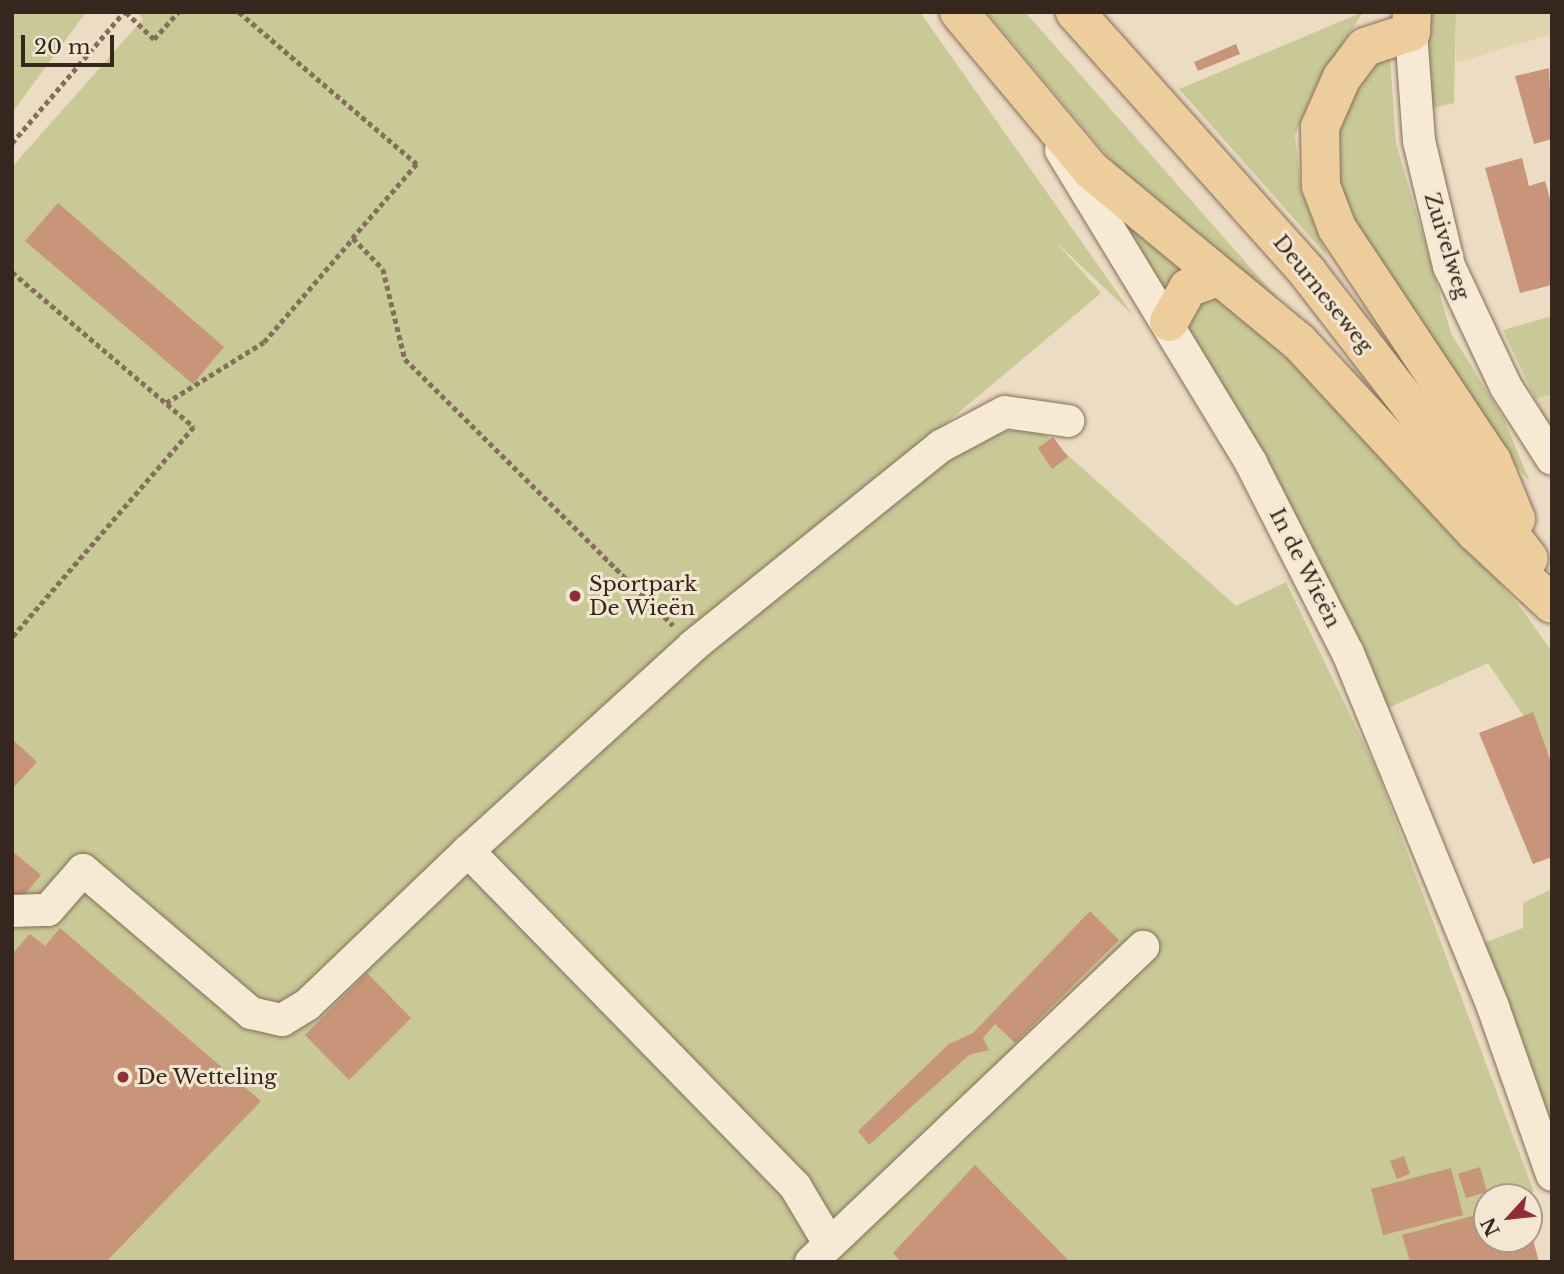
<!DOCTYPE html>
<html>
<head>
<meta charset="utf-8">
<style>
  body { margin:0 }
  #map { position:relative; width:1564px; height:1274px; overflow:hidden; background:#ecdcc3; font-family:"Libre Baskerville",serif }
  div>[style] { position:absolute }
  .farmland>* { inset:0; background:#e1d5b0 }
  .green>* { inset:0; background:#c8c997 }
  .building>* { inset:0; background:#c8947a }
  .path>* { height:4.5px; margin-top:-2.25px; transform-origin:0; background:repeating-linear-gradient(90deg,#856e5a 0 5px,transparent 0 8.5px) }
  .roads { filter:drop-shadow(0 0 2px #856e5a) drop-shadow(0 0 2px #856e5a) }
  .minor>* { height:32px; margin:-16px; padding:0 16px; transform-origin:16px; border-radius:16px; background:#f7ead5 }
  .major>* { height:38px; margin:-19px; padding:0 19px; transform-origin:19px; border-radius:19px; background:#eecd9c }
  .dots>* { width:19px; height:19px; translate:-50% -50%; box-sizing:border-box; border:4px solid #f4e7d2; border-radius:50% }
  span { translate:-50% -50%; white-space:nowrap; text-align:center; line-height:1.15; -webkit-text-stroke:6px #f4e7d2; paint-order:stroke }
  .street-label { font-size:21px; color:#36271e }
  .poi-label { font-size:21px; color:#36271e }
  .left { translate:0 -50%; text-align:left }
  .frame { position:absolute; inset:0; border:14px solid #36271e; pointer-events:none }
  .north { position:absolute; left:1473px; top:1183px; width:70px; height:70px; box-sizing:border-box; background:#f4e7d2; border:2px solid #a89a8a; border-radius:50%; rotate:243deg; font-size:19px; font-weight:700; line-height:28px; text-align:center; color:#36271e }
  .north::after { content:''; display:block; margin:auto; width:24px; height:32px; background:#912d36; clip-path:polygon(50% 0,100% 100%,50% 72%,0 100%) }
  .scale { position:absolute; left:21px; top:35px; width:93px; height:32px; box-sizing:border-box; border:4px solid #36271e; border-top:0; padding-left:9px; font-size:21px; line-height:24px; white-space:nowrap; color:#36271e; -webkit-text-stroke:5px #f4e7d2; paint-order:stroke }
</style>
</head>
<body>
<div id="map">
  <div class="farmland">
    <i style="clip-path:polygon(1456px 12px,1552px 12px,1552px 34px,1456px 63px)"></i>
    <i style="clip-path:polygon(1552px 394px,1552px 435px,1535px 399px)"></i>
  </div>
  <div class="green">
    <i style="clip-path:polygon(12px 12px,86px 12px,12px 113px)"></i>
    <i style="clip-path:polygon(137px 12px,920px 12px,1133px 315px,1056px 242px,1101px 293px,945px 424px,968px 444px,987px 432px,1040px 430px,1236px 606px,1286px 582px,1375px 766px,1534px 1192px,1487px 1197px,1487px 1239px,1529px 1238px,1539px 1262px,12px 1262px,12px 167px,143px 19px)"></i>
    <i style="clip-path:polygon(987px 12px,1025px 12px,1324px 351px,1131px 184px)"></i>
    <i style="clip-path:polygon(1363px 12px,1317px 84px,1295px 135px,1301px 191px,1328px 257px,1179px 89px)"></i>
    <i style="clip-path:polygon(1427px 12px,1456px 12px,1454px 103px,1429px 109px)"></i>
    <i style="clip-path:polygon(1390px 57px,1396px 143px,1451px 333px,1504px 419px,1530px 482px,1497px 445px,1345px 212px,1333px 170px,1334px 134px,1362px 68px)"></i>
    <i style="clip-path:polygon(1097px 189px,1186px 269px,1160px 294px)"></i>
    <i style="clip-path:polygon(1202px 299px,1232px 300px,1428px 497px,1524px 612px,1552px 652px,1552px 758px,1488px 663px,1386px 709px,1349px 618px,1290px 506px,1183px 331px)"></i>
    <i style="clip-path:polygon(1552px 316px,1552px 394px,1535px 399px,1503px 330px)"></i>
    <i style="clip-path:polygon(1552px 889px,1552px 1141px,1478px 945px,1523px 928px,1523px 903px)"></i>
  </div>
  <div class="building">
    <i style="clip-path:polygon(1236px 44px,1240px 54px,1198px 71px,1194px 62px)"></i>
    <i style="clip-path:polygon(1549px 68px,1552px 139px,1534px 144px,1515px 76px)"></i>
    <i style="clip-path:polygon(1522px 158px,1529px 186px,1545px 181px,1552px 206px,1552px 285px,1520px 293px,1485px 168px)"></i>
    <i style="clip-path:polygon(58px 203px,224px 347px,193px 384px,25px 241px)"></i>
    <i style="clip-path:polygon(1053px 437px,1068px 457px,1052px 469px,1038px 448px)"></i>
    <i style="clip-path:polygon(1533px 712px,1552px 764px,1552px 857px,1533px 864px,1479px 733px)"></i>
    <i style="clip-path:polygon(12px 739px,37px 762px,12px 789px)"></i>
    <i style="clip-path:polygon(12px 851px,41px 875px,21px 899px,12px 891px)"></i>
    <i style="clip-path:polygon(1090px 911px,1119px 940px,1015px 1043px,995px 1024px,983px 1038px,989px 1050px,969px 1055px,869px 1145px,858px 1131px,949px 1044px,973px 1033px)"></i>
    <i style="clip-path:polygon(60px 928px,261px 1101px,106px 1262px,12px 1262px,12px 954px,30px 934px,45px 946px)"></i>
    <i style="clip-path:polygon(367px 973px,411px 1018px,349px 1080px,305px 1035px)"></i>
    <i style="clip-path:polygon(1404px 1156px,1410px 1174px,1397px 1179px,1390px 1161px)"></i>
    <i style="clip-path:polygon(975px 1165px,1070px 1262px,901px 1262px,893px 1253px)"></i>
    <i style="clip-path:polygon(1480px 1167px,1487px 1192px,1466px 1198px,1458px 1174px)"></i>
    <i style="clip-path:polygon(1451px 1168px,1463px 1215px,1383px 1235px,1371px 1189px)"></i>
    <i style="clip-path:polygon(1487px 1212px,1487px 1239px,1529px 1239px,1530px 1228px,1539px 1262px,1410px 1262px,1402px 1235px)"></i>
  </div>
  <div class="path">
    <i style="left:126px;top:12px;width:39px;rotate:44deg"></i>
    <i style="left:154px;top:39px;width:36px;rotate:-48deg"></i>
    <i style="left:239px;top:12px;width:234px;rotate:40.5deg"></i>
    <i style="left:417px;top:164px;width:98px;rotate:130.9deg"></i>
    <i style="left:353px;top:238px;width:43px;rotate:45.9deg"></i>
    <i style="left:383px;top:269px;width:93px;rotate:76.3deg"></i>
    <i style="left:405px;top:359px;width:378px;rotate:44.8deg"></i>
    <i style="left:12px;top:143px;width:172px;rotate:-49.5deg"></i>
    <i style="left:12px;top:272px;width:239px;rotate:40.4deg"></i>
    <i style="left:194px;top:427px;width:279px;rotate:130.8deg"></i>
    <i style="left:166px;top:403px;width:115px;rotate:-31.9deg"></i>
    <i style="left:264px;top:342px;width:137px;rotate:-49.4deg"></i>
  </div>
  <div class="roads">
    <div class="minor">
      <i style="left:1411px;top:32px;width:109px;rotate:85.8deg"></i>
      <i style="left:1419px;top:141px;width:129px;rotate:76.5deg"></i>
      <i style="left:1449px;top:266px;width:134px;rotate:64.8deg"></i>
      <i style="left:1506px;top:387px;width:85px;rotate:57.4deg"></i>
      <i style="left:1061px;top:150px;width:366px;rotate:58.7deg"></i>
      <i style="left:1251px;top:463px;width:213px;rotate:63deg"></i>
      <i style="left:1348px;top:653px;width:383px;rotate:67.7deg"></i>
      <i style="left:1493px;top:1007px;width:178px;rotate:70.6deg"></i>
      <i style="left:468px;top:851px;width:304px;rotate:-42.3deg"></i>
      <i style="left:693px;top:646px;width:319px;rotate:-38.9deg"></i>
      <i style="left:941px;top:446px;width:72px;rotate:-28deg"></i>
      <i style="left:1005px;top:412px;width:64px;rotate:8.1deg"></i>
      <i style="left:12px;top:911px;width:36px;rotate:-2deg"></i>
      <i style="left:48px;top:910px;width:53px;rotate:-48.8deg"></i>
      <i style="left:83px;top:870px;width:221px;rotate:40.4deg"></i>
      <i style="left:251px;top:1013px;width:32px;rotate:13deg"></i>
      <i style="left:282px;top:1020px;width:29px;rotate:-31deg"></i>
      <i style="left:307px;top:1005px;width:223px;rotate:-43.7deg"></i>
      <i style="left:468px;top:851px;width:468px;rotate:45.7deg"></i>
      <i style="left:795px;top:1186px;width:66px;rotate:59.2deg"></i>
      <i style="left:811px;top:1262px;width:458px;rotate:-43.5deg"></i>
    </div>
    <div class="major">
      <i style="left:959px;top:12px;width:206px;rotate:50.1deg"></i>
      <i style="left:1091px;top:170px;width:271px;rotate:39.6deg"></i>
      <i style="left:1300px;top:343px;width:258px;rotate:47.2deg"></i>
      <i style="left:1475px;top:532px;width:105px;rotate:43.1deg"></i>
      <i style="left:1075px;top:12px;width:350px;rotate:48.2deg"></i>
      <i style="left:1308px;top:273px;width:361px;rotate:52.3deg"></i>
      <i style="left:1412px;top:12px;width:20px;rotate:93deg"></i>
      <i style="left:1411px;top:32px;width:48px;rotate:161.9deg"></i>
      <i style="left:1365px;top:47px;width:38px;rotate:127deg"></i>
      <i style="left:1342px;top:77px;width:55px;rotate:113.7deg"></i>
      <i style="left:1320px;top:127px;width:59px;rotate:89deg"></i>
      <i style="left:1321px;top:186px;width:45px;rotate:69.1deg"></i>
      <i style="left:1337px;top:228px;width:280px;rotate:56.4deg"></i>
      <i style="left:1492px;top:461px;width:63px;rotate:67.5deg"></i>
      <i style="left:1169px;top:322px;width:39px;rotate:-61deg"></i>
      <i style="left:1188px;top:288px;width:30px;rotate:-20deg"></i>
    </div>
  </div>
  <div class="dots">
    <i style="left:575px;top:596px;background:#912d36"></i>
    <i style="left:123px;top:1077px;background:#912d36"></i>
  </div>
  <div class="street-label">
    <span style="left:1447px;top:246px;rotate:73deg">Zuivelweg</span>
    <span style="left:1323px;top:294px;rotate:51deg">Deurneseweg</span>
    <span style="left:1305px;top:568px;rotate:63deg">In de Wieën</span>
  </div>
  <div class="poi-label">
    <span class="left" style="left:589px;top:596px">Sportpark<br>De Wieën</span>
    <span class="left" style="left:137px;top:1077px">De Wetteling</span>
  </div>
  <div class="frame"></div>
  <div class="north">N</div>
  <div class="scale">20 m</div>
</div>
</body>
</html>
